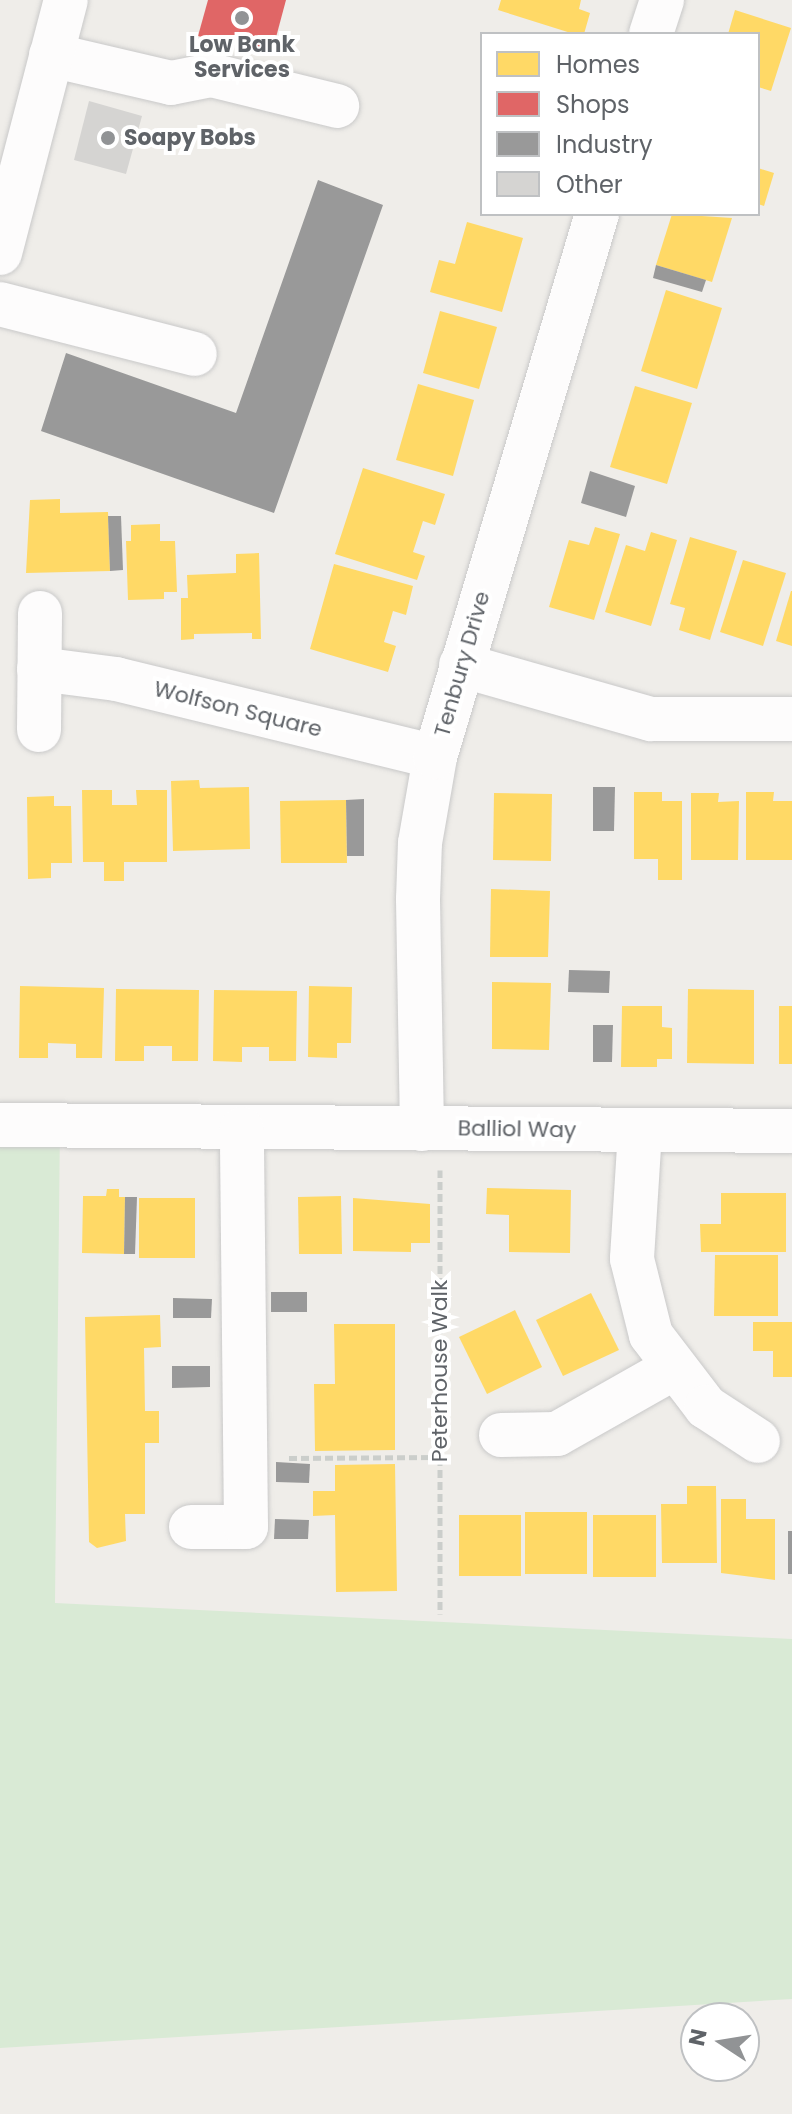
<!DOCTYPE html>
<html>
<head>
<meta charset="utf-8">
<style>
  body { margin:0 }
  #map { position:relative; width:792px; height:2114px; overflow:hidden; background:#efede9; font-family:Poppins,sans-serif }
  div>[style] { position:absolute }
  .green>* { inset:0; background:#d9ead5 }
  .homes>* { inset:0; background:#ffd966 }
  .shops>* { inset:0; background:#e06666 }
  .industry>* { inset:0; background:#999 }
  .building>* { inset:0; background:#d5d4d2 }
  .path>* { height:5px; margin-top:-2.5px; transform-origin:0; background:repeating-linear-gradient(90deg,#cbcecb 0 8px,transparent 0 12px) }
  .roads { filter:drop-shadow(0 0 2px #c9c9c9) drop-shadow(0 0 2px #c9c9c9) }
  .minor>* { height:44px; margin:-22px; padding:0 22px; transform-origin:22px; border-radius:22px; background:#fdfcfc }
  .dots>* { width:22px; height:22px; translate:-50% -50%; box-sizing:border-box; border:4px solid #fff; border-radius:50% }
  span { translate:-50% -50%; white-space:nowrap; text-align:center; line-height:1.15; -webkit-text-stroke:8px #fff; paint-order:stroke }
  .poi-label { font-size:22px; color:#5f6368; font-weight:700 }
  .left { translate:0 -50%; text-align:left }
  .street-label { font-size:22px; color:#5f6368 }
  .legend { position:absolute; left:480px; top:32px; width:280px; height:184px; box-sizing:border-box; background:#fff; border:2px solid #bfc1c3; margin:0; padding:10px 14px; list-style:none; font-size:24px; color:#5f6368 }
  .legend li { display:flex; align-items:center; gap:16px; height:40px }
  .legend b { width:40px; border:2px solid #bfc1c3 }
  .north { position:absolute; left:680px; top:2002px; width:80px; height:80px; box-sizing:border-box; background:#fff; border:2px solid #bfc1c3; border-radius:50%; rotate:282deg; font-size:22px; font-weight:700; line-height:32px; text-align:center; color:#5f6368 }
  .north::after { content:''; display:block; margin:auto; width:28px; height:36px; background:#919395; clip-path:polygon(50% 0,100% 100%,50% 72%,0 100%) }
</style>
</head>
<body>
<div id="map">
  <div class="green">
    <i style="clip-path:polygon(0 1123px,60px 1123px,55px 1603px,792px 1639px,792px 1999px,0 2048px)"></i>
  </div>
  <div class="homes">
    <i style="clip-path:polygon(501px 0,581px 0,579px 9px,590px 13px,584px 34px,574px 34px,498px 10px)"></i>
    <i style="clip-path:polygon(735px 10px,791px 28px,771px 91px,758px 87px,758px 34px,728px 34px)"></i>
    <i style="clip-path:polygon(758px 168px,774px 173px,764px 206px,758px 204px)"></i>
    <i style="clip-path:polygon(672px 214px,732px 218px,712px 282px,656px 265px)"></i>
    <i style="clip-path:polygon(467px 222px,523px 238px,502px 312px,430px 292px,439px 260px,455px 264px)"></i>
    <i style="clip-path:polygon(666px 290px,722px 308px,697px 389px,641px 371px)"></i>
    <i style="clip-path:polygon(440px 311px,497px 327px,479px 389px,423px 373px)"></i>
    <i style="clip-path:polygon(418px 384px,474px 400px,453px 476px,396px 460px)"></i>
    <i style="clip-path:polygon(635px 386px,692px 403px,667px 484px,610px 467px)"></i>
    <i style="clip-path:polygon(363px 468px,445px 494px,435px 525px,423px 521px,413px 552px,425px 556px,417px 580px,335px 554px)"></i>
    <i style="clip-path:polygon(60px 499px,60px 513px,108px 512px,110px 571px,26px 573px,30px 500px)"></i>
    <i style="clip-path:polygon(160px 524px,160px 541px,175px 541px,177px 592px,164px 592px,164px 599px,128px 600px,126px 541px,131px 541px,131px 525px)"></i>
    <i style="clip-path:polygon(595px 527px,620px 534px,594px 620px,549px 607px,569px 540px,589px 545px)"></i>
    <i style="clip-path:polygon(651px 532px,677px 540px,651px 626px,605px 612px,626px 545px,645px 551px)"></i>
    <i style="clip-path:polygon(690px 537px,737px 551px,710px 640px,679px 630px,685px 608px,670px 604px)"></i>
    <i style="clip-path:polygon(259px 553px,261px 639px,252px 639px,252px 633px,194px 634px,194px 639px,181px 640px,181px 598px,188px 598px,187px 575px,236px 573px,236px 554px)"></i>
    <i style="clip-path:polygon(743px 560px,786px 573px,763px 646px,720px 632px)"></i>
    <i style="clip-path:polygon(334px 564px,413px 586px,406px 615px,393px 611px,384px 642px,396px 646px,388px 672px,310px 649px)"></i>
    <i style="clip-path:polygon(791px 591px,792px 591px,792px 646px,776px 641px)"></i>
    <i style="clip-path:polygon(199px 780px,200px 788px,249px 787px,250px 849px,173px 851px,171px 781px)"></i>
    <i style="clip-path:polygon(82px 790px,112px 790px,112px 805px,137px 805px,136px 790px,167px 790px,167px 862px,124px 862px,124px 881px,104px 881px,104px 862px,83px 862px)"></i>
    <i style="clip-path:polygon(634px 792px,662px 792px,662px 801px,682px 801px,682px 880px,658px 880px,658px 859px,634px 859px)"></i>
    <i style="clip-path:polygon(746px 792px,774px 792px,773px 801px,792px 801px,792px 860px,746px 860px)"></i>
    <i style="clip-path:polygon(494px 793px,552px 794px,551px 861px,493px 860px)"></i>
    <i style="clip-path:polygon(691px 793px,719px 793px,718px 802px,739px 801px,738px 860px,691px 860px)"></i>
    <i style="clip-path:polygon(54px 796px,54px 806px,71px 806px,72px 863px,51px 863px,51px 878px,28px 879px,27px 797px)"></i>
    <i style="clip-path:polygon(346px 800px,347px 863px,281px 863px,280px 801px)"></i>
    <i style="clip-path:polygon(491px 889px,550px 891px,548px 957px,490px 957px)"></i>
    <i style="clip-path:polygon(492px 982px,551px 983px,549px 1050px,492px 1049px)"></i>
    <i style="clip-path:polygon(20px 986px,104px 988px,102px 1058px,76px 1058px,76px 1044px,48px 1043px,48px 1058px,19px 1058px)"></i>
    <i style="clip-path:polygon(309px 986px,352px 987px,351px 1043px,337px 1043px,337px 1058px,308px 1057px)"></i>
    <i style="clip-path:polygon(116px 989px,199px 990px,198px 1061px,172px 1061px,172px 1046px,144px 1046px,144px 1061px,115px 1061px)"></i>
    <i style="clip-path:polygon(688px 989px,754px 990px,754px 1064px,687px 1063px)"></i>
    <i style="clip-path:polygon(214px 990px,297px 991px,296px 1061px,269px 1061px,269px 1047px,242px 1047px,242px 1062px,213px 1061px)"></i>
    <i style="clip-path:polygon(622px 1006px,662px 1006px,662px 1027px,672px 1028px,672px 1059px,657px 1059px,657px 1067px,621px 1067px)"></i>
    <i style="clip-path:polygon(779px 1006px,792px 1006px,792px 1064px,779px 1064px)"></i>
    <i style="clip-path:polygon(487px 1188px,571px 1190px,570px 1253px,509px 1252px,509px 1215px,486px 1214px)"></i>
    <i style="clip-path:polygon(107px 1189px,119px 1189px,119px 1197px,125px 1197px,124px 1254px,82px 1253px,83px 1196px,106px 1196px)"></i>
    <i style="clip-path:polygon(721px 1193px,786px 1193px,786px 1252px,701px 1252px,700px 1224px,721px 1224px)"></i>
    <i style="clip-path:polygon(341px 1196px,342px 1254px,299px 1254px,298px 1197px)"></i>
    <i style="clip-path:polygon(139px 1198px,195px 1198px,195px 1258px,139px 1258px)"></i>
    <i style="clip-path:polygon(353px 1198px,430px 1204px,430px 1243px,411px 1243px,411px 1252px,353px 1251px)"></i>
    <i style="clip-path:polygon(715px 1255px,778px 1255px,778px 1316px,714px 1316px)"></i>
    <i style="clip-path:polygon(591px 1293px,619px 1350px,563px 1376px,536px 1320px)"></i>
    <i style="clip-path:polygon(515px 1310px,542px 1367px,487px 1394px,459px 1337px)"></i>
    <i style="clip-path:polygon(160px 1315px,161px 1347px,144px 1348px,145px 1411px,159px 1411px,159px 1443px,145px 1443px,145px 1514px,125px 1514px,126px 1541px,97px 1548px,89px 1542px,85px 1317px)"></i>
    <i style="clip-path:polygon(753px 1322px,792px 1322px,792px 1377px,773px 1377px,773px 1351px,753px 1351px)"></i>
    <i style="clip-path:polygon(334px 1324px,395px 1324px,395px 1450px,315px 1451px,314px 1384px,335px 1384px)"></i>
    <i style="clip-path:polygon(395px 1464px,397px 1591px,336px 1592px,335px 1515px,313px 1516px,313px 1491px,335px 1491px,335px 1465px)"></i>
    <i style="clip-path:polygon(687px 1486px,716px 1486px,717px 1563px,662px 1563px,661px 1504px,687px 1504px)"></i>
    <i style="clip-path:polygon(721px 1499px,746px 1499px,746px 1519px,775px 1519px,775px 1580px,721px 1573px)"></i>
    <i style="clip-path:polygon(525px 1512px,587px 1512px,587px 1574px,525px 1574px)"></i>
    <i style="clip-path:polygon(459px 1515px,521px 1515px,521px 1576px,459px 1576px)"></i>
    <i style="clip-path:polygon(593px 1515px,656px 1515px,656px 1577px,593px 1577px)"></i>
  </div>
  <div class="shops">
    <i style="clip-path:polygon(208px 0,286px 0,271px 56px,198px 36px)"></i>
  </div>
  <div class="industry">
    <i style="clip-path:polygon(318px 180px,383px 205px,274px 513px,41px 431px,66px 353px,236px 413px)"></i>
    <i style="clip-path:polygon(656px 265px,706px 280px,702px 292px,653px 278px)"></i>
    <i style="clip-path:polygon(590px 471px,635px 486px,626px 517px,581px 503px)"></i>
    <i style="clip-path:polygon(108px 516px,121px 516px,123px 570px,110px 571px)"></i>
    <i style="clip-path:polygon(593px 787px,615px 787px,614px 831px,593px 831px)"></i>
    <i style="clip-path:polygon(364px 799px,364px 856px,347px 856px,346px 800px)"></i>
    <i style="clip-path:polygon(569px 970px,610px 971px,609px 993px,568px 992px)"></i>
    <i style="clip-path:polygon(593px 1025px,613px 1025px,612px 1062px,593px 1062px)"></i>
    <i style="clip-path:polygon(125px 1197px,137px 1197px,135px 1254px,124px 1254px)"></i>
    <i style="clip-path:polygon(271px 1292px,307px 1292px,307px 1312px,271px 1312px)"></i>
    <i style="clip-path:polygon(173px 1298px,212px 1299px,211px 1318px,173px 1318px)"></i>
    <i style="clip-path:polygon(172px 1366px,210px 1366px,210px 1387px,172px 1388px)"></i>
    <i style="clip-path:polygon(276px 1462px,310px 1464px,309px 1483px,276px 1482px)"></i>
    <i style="clip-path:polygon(275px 1519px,309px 1520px,308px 1539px,274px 1539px)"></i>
    <i style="clip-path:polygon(788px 1531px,792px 1531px,792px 1574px,788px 1574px)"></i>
  </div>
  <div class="building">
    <i style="clip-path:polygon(89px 101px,142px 116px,126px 174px,74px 160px)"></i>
  </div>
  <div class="path">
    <i style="left:440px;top:1170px;width:444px;rotate:90deg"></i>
    <i style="left:289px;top:1458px;width:151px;rotate:-0.4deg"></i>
  </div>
  <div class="roads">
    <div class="minor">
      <i style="left:651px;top:34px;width:36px;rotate:-72deg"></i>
      <i style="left:51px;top:55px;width:123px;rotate:13.1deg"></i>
      <i style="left:171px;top:83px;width:41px;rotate:-11.3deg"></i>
      <i style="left:211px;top:75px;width:130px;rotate:13.8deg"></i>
      <i style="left:0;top:253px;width:261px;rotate:-75.4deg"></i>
      <i style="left:0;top:304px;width:201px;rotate:14.4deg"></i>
      <i style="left:461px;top:665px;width:198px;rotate:15.9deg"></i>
      <i style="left:651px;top:719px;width:141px"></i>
      <i style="left:39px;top:669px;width:78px;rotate:7.4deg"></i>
      <i style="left:116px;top:679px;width:328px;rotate:13.7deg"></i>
      <i style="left:39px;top:730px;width:117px;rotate:-89.5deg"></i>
      <i style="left:0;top:1125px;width:792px;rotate:0.43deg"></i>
      <i style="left:422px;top:1129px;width:230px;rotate:-91deg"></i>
      <i style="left:418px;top:899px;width:56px;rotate:-88deg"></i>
      <i style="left:420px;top:843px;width:87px;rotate:-80.1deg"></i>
      <i style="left:435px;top:757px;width:567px;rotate:-73.39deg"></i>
      <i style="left:640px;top:1131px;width:128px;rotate:93.6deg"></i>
      <i style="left:632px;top:1259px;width:78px;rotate:76deg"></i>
      <i style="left:651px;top:1335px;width:91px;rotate:52.6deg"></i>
      <i style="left:706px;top:1407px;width:62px;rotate:33.2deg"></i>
      <i style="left:501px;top:1435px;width:56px;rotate:-1deg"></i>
      <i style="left:557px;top:1434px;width:132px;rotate:-29.5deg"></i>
      <i style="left:191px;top:1527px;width:55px"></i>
      <i style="left:246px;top:1527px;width:398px;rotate:-90.6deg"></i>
    </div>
  </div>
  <div class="dots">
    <i style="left:242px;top:18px;background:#919395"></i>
    <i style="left:108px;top:138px;background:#919395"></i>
  </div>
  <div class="poi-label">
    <span style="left:242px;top:57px">Low Bank<br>Services</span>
    <span class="left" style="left:124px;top:138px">Soapy Bobs</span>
  </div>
  <div class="street-label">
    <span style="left:462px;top:664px;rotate:-74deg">Tenbury Drive</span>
    <span style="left:238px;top:709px;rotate:14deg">Wolfson Square</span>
    <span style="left:517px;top:1129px;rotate:1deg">Balliol Way</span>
    <span style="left:440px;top:1371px;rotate:-90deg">Peterhouse Walk</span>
  </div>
  <ul class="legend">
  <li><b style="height:22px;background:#ffd966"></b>Homes</li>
  <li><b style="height:22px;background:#e06666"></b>Shops</li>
  <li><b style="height:22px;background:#999"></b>Industry</li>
  <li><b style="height:22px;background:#d5d4d2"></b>Other</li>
  </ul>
  <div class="north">N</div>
</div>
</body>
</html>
